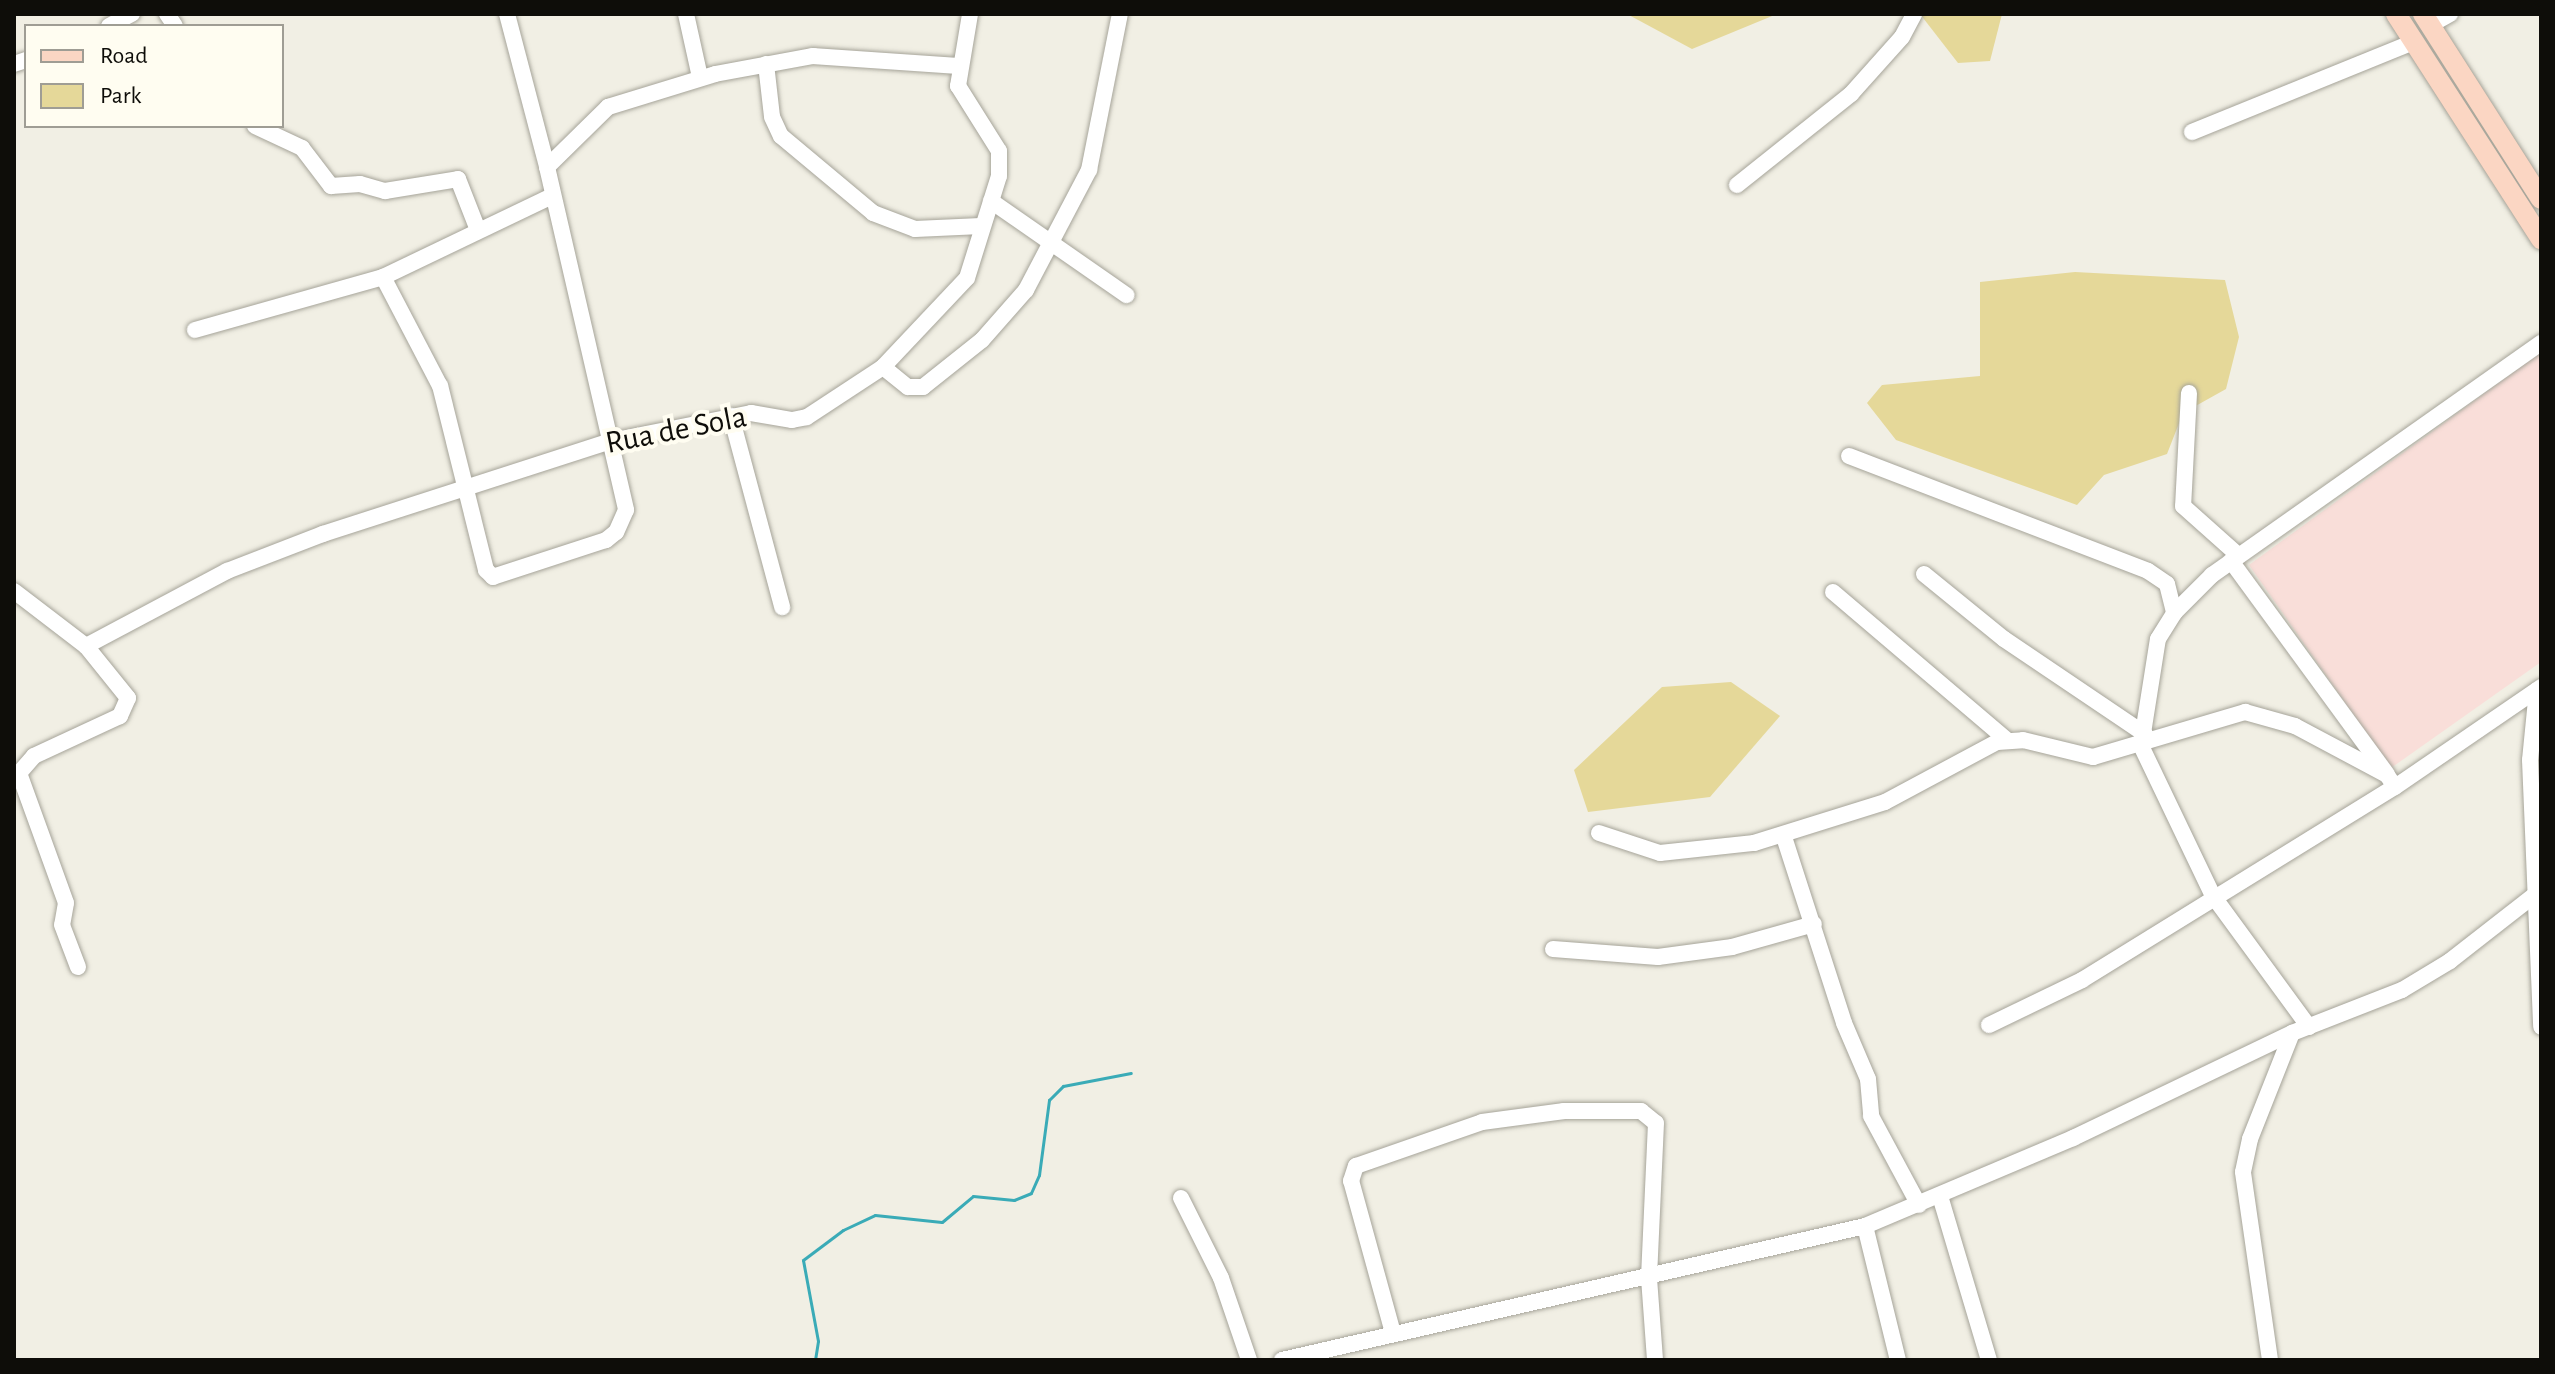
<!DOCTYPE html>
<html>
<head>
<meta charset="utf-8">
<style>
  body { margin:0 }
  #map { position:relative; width:2555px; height:1374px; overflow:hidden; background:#f1efe4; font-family:"Alegreya Sans",sans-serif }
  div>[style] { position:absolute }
  .commercial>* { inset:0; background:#f9ded9 }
  .green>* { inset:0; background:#e5d899 }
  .stream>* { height:3px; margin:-1.5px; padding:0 1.5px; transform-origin:1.5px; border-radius:1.5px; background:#3aabb7 }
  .roads { filter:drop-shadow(0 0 2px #a6a499) drop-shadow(0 0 2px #a6a499) }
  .minor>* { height:16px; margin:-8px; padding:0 8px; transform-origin:8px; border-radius:8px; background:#fff }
  .major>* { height:20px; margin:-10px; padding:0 10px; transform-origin:10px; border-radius:10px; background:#fbd6c3 }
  span { translate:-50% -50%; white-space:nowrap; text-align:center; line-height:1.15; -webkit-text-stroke:8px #fffdf1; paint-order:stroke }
  .street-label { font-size:32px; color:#0e0d09 }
  .frame { position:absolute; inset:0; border:16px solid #0e0d09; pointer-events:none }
  .legend { position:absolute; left:24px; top:24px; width:260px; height:104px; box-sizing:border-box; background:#fffdf1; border:2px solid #9f9d94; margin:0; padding:10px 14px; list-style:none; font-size:24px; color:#0e0d09 }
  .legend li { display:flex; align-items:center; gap:16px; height:40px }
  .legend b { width:40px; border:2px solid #9f9d94 }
</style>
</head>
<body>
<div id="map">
  <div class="commercial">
    <i style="clip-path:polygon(2540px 353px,2541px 662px,2391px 768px,2249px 565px)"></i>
  </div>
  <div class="green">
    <i style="clip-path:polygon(1627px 14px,1777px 14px,1692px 49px)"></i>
    <i style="clip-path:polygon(1920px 14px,2002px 14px,1990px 61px,1958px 63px)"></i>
    <i style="clip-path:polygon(2075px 272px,2225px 280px,2239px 337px,2226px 389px,2183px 413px,2167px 454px,2104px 475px,2077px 505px,1896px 440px,1867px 403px,1882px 385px,1980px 376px,1980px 282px)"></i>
    <i style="clip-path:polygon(1731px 682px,1780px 716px,1710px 797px,1588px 812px,1574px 770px,1662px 687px)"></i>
  </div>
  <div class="stream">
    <i style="left:815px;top:1360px;width:19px;rotate:-81deg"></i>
    <i style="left:818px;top:1341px;width:82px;rotate:-100.5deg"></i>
    <i style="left:803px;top:1260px;width:50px;rotate:-36.9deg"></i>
    <i style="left:843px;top:1230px;width:35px;rotate:-25deg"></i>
    <i style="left:875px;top:1215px;width:67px;rotate:6deg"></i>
    <i style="left:942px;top:1222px;width:40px;rotate:-40deg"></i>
    <i style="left:973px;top:1196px;width:41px;rotate:5.6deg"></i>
    <i style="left:1014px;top:1200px;width:18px;rotate:-22deg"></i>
    <i style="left:1031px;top:1193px;width:20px;rotate:-66deg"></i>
    <i style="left:1039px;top:1175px;width:76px;rotate:-82.4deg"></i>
    <i style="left:1049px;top:1100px;width:20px;rotate:-45deg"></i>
    <i style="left:1063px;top:1086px;width:69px;rotate:-10.8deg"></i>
  </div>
  <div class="roads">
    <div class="minor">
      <i style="left:167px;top:14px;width:14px;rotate:56deg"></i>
      <i style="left:507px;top:14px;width:158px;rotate:75.3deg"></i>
      <i style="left:547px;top:167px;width:352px;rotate:77deg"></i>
      <i style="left:626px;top:510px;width:24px;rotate:114deg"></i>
      <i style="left:616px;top:532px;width:13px;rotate:141deg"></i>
      <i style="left:606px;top:540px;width:119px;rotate:161.9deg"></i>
      <i style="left:493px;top:577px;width:10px;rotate:-135deg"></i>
      <i style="left:486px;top:570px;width:190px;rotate:-104deg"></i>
      <i style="left:440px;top:386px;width:123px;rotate:-117.6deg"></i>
      <i style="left:383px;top:277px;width:187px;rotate:-25.6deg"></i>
      <i style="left:686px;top:14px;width:65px;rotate:77.5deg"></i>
      <i style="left:2430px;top:25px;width:23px;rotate:-29deg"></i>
      <i style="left:109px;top:26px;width:26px;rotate:-28deg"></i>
      <i style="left:14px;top:64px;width:13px;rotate:-18deg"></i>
      <i style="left:766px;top:64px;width:53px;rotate:83.5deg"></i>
      <i style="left:772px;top:117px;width:21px;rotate:65deg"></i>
      <i style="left:781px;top:136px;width:120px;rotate:39.9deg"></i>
      <i style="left:873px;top:213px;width:45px;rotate:20.9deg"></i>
      <i style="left:915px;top:229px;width:66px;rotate:-2.6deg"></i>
      <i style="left:255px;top:126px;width:52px;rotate:25.1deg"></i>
      <i style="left:302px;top:148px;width:48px;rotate:52.7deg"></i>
      <i style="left:331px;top:186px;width:29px;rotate:-4deg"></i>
      <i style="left:360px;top:184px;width:26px;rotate:16deg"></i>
      <i style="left:385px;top:191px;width:74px;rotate:-9.3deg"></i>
      <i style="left:458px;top:179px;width:55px;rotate:68.6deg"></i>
      <i style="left:2192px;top:132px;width:240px;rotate:-22.1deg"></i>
      <i style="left:547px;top:167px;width:86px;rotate:-44.5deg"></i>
      <i style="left:608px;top:107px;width:112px;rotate:-17.1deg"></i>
      <i style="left:715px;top:74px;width:100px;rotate:-10.4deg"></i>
      <i style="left:813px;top:56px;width:145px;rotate:3.9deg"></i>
      <i style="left:1737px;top:185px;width:146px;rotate:-38.6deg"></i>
      <i style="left:1851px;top:94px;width:76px;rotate:-48.2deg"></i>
      <i style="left:1902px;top:37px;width:26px;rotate:-62deg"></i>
      <i style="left:991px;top:201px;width:165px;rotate:34.8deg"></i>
      <i style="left:195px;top:330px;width:195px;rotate:-15.7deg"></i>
      <i style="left:883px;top:367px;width:32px;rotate:39deg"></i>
      <i style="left:908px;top:387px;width:15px"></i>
      <i style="left:923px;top:387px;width:75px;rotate:-38.5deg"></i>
      <i style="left:982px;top:340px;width:67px;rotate:-48.7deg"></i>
      <i style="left:1026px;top:290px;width:136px;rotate:-62.3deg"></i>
      <i style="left:1089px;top:170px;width:159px;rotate:-78.8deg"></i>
      <i style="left:2189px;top:393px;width:113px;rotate:93deg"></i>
      <i style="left:2183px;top:506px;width:74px;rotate:41.7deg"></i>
      <i style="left:731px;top:416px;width:198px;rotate:75deg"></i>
      <i style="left:1849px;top:456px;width:320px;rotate:21deg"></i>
      <i style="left:2148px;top:571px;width:23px;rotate:34deg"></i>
      <i style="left:2167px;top:584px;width:30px;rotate:76deg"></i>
      <i style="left:2231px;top:561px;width:263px;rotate:53.8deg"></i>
      <i style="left:1924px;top:574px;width:103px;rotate:39.1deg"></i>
      <i style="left:2004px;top:639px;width:170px;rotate:34deg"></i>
      <i style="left:14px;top:591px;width:91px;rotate:37.4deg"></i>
      <i style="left:86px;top:646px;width:67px;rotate:51.1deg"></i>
      <i style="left:128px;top:698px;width:20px;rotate:114deg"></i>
      <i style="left:120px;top:716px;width:95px;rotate:155.1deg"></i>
      <i style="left:34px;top:756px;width:23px;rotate:131deg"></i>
      <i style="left:19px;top:773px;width:138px;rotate:70.1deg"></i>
      <i style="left:66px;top:903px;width:22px;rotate:100deg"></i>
      <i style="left:62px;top:925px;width:45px;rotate:69.1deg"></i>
      <i style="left:1833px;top:592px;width:228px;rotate:40.4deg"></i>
      <i style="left:86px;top:646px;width:160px;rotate:-28deg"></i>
      <i style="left:227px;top:571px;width:103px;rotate:-21.1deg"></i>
      <i style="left:323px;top:534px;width:303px;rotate:-17.9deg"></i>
      <i style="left:611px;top:441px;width:143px;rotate:-11.3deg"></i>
      <i style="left:751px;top:413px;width:42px;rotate:9.7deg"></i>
      <i style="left:792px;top:420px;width:15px;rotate:-11deg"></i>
      <i style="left:807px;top:417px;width:91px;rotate:-33.3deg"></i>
      <i style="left:883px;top:367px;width:122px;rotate:-46.7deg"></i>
      <i style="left:967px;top:278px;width:107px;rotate:-72.6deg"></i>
      <i style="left:999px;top:176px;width:25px;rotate:-90deg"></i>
      <i style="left:999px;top:151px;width:77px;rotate:-122.2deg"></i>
      <i style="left:958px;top:86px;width:73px;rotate:-80.5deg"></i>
      <i style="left:2537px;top:690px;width:70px;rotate:95.7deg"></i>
      <i style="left:2530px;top:760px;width:267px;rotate:87.6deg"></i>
      <i style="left:1599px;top:833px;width:64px;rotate:18.2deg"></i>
      <i style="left:1660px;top:853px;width:95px;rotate:-6.1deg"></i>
      <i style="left:1754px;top:843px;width:137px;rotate:-17.4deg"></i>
      <i style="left:1885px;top:802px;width:127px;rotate:-28.2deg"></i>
      <i style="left:1997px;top:742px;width:26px;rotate:-4deg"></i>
      <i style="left:2023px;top:740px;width:72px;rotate:13.7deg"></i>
      <i style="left:2093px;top:757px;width:159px;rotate:-16.5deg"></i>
      <i style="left:2245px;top:712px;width:52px;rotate:15.6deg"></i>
      <i style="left:2295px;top:726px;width:104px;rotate:28deg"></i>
      <i style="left:2387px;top:775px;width:14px;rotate:56deg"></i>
      <i style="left:1784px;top:837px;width:195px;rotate:72.1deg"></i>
      <i style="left:1844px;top:1023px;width:61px;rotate:66.8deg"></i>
      <i style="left:1868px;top:1079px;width:37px;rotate:85deg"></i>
      <i style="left:1871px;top:1116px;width:101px;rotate:61.7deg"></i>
      <i style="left:1553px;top:949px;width:105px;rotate:4.4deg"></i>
      <i style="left:1658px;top:957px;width:75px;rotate:-7.7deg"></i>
      <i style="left:1732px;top:947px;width:85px;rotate:-15.7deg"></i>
      <i style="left:1989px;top:1025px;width:103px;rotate:-25.8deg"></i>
      <i style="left:2082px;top:980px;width:368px;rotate:-31.7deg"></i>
      <i style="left:2395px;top:787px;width:177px;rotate:-34.4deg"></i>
      <i style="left:2309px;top:1027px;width:162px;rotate:-126.2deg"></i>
      <i style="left:2213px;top:896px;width:166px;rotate:-115.6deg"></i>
      <i style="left:2141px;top:746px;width:108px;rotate:-81deg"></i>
      <i style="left:2158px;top:639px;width:31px;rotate:-58deg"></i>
      <i style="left:2174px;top:613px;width:54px;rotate:-45deg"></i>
      <i style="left:2212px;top:575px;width:403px;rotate:-35.2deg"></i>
      <i style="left:1940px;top:1196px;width:171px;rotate:73.4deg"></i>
      <i style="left:1181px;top:1198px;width:89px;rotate:63.4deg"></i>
      <i style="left:1221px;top:1278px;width:87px;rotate:71.1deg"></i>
      <i style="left:1865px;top:1226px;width:138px;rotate:76.2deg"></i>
      <i style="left:1393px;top:1333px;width:158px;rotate:-105.4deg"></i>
      <i style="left:1351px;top:1181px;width:16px;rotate:-72deg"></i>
      <i style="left:1356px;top:1166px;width:133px;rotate:-19.2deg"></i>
      <i style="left:1482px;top:1122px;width:83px;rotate:-7.6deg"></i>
      <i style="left:1564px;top:1111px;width:77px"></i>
      <i style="left:1641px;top:1111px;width:19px;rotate:39deg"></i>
      <i style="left:1656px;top:1123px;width:155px;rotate:92.6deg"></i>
      <i style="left:1649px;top:1278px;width:82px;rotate:85.8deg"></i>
      <i style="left:1282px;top:1360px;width:598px;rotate:-12.94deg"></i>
      <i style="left:1865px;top:1226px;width:226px;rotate:-22.9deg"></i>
      <i style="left:2073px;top:1138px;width:243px;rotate:-25.6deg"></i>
      <i style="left:2292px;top:1033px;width:118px;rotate:-21.4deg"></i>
      <i style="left:2402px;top:990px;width:56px;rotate:-31.1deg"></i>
      <i style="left:2450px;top:961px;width:115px;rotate:-38deg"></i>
      <i style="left:2270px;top:1360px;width:190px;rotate:-98.2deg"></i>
      <i style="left:2243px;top:1172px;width:34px;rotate:-78deg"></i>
      <i style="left:2250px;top:1139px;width:114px;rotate:-68.4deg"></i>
    </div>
    <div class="major">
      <i style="left:2396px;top:14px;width:268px;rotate:57.2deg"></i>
      <i style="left:2423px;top:14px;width:219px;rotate:57.5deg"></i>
    </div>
  </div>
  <div class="street-label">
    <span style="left:676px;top:430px;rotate:-11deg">Rua de Sola</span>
  </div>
  <div class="frame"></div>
  <ul class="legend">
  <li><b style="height:10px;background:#fbd6c3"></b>Road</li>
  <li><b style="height:22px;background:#e5d899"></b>Park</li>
  </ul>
</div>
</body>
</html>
